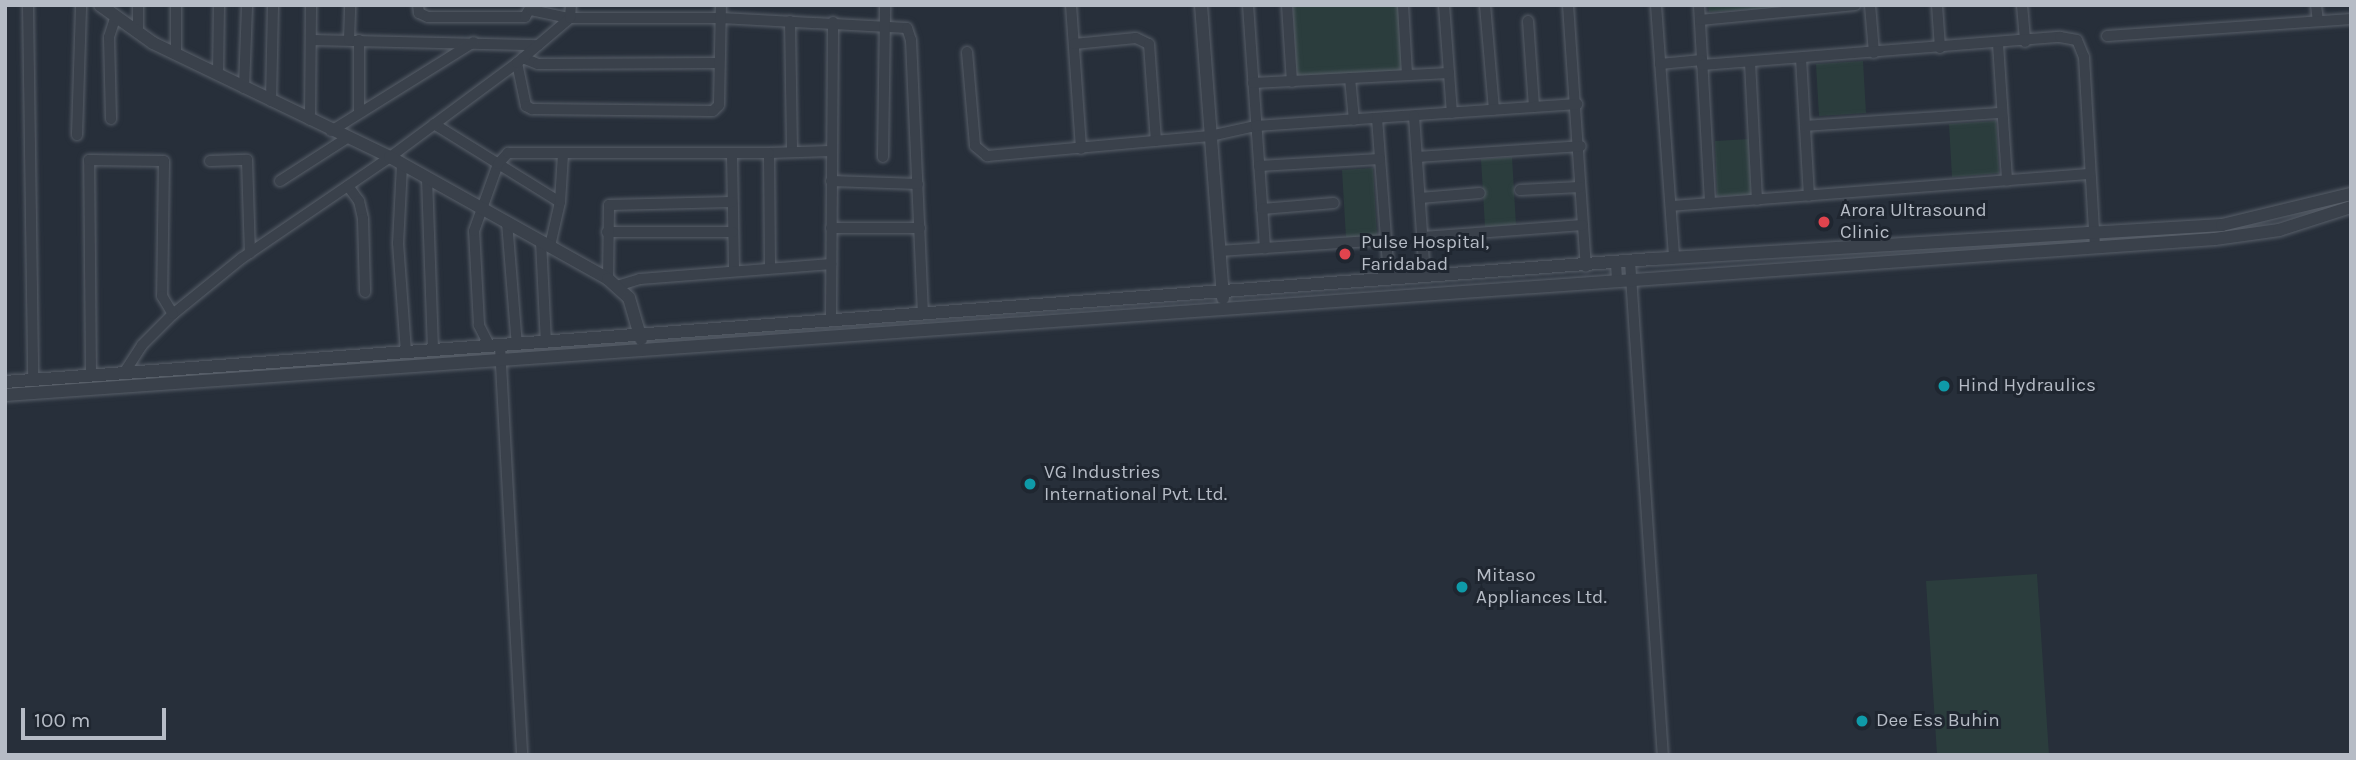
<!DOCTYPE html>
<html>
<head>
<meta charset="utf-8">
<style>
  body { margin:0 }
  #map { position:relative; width:2356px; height:760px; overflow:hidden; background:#272f3a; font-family:Karla,sans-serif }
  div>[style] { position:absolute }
  .green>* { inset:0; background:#2b3d3d }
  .roads { filter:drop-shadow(0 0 2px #585f69) drop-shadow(0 0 2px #585f69) }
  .minor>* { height:10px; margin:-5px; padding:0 5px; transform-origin:5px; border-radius:5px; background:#3a414b }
  .tertiary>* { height:12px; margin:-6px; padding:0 6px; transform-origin:6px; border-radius:6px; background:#3a414b }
  .dots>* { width:19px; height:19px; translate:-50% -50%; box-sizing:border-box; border:4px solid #1f2630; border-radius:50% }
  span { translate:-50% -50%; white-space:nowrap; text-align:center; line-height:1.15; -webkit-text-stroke:6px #1f2630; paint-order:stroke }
  .poi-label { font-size:19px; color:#b6bcc6 }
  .left { translate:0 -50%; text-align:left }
  .frame { position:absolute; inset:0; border:7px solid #b6bcc6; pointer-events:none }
  .scale { position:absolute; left:21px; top:708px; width:145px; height:32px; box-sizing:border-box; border:4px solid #b6bcc6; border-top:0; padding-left:9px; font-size:21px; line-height:24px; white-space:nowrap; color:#b6bcc6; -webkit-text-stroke:5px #1f2630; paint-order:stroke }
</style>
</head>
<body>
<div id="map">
  <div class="green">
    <i style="clip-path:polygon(1398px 5px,1402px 71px,1297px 77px,1293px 7px)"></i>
    <i style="clip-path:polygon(1708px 5px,1784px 5px,1784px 7px,1709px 12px)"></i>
    <i style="clip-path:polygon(1863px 61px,1866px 113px,1819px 116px,1816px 64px)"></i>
    <i style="clip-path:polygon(1996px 121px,1999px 173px,1952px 177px,1949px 124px)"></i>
    <i style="clip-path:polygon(1749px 139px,1751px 195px,1717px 196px,1715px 141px)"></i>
    <i style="clip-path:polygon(1512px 157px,1516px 225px,1485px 227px,1481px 159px)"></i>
    <i style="clip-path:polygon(1373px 168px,1377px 236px,1346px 238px,1342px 170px)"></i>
    <i style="clip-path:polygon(2037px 574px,2049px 755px,1937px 755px,1926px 581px)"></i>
  </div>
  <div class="roads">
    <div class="minor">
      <i style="left:28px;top:5px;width:375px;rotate:89.2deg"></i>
      <i style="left:418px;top:5px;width:8px;rotate:83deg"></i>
      <i style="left:419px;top:13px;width:10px;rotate:24deg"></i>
      <i style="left:428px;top:17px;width:97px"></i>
      <i style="left:525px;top:17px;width:13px;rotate:-61deg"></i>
      <i style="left:1071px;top:5px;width:144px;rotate:86deg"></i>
      <i style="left:1248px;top:5px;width:244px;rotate:86deg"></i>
      <i style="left:1287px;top:5px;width:77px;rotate:86.3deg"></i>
      <i style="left:1403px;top:5px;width:70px;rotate:86.7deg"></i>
      <i style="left:1444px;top:5px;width:108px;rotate:85.8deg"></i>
      <i style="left:1485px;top:5px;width:105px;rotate:85.1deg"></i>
      <i style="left:1568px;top:5px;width:262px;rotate:86.1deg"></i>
      <i style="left:1656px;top:5px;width:254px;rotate:85.9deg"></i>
      <i style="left:1699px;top:5px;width:198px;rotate:86.8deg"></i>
      <i style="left:1870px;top:5px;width:48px;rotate:85.2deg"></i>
      <i style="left:1937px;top:5px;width:43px;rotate:86deg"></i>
      <i style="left:2022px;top:5px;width:37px;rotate:85deg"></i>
      <i style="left:2316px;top:5px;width:16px;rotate:83deg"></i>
      <i style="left:531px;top:10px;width:40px;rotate:12deg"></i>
      <i style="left:570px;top:18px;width:151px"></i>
      <i style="left:721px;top:18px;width:186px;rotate:3.1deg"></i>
      <i style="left:907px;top:28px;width:13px;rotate:72deg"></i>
      <i style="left:911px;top:40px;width:272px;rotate:87.5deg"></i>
      <i style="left:1700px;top:20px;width:156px;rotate:-5.5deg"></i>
      <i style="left:790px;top:21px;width:131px;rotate:89.1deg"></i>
      <i style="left:1528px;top:21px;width:86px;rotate:86deg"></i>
      <i style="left:138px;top:33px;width:28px;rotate:-90deg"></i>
      <i style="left:2107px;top:36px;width:245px;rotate:-4deg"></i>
      <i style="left:311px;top:40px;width:227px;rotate:1.3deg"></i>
      <i style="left:349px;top:40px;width:35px;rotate:-88deg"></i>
      <i style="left:359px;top:40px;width:73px;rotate:90deg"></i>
      <i style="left:1074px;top:44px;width:62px;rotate:-5.5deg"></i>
      <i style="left:1136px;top:38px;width:14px;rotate:25deg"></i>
      <i style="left:1149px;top:44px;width:97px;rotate:85.9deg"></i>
      <i style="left:1998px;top:44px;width:137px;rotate:86.2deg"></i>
      <i style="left:967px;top:52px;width:94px;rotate:85.1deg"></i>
      <i style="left:975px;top:146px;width:16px;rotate:40deg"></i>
      <i style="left:987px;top:156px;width:224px;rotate:-5.1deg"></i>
      <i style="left:1210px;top:136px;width:47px;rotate:-12.3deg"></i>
      <i style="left:1256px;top:126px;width:322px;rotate:-3.9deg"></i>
      <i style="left:176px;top:54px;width:49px;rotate:-90deg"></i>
      <i style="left:523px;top:58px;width:16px;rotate:22deg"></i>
      <i style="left:538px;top:64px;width:181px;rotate:-0.3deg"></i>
      <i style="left:1801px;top:58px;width:138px;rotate:86.7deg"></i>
      <i style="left:1750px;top:62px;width:138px;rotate:87.1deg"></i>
      <i style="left:517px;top:63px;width:44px;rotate:78.2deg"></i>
      <i style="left:526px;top:106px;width:7px;rotate:27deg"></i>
      <i style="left:532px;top:109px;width:181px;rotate:0.6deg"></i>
      <i style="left:713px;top:111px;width:8px;rotate:-45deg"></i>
      <i style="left:719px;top:105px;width:100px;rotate:-88.9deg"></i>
      <i style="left:1660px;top:64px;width:42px;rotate:-5.4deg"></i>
      <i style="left:1702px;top:65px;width:359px;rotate:-4.5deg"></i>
      <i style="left:2060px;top:37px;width:17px;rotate:10deg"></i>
      <i style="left:2077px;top:40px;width:18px;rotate:68deg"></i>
      <i style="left:2084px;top:57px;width:189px;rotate:86.7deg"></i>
      <i style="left:218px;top:75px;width:70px;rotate:-89.2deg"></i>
      <i style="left:1350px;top:78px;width:42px;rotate:84.6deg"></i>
      <i style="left:1253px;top:83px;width:196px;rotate:-2.9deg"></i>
      <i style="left:244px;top:88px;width:83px;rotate:-87.9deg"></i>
      <i style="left:271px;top:101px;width:96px;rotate:-88.8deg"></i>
      <i style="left:1414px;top:116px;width:160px;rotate:86.1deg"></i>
      <i style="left:1377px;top:118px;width:160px;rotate:85.7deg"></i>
      <i style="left:111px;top:119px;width:82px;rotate:-91.4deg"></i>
      <i style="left:109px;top:37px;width:20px;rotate:-72deg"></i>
      <i style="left:310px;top:120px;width:115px;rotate:-89.5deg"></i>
      <i style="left:434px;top:124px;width:148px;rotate:31.8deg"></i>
      <i style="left:1805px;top:126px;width:197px;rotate:-3.8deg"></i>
      <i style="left:331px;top:131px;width:168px;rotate:-31.9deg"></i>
      <i style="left:77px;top:135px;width:130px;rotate:-88.2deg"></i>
      <i style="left:732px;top:154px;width:117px;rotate:89deg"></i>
      <i style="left:883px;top:157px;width:152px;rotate:-89.2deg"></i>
      <i style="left:1417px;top:157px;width:164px;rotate:-3.8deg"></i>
      <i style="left:210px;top:161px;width:37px;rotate:-2deg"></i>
      <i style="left:247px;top:160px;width:93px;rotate:88.2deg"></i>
      <i style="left:402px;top:165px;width:78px;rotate:92.9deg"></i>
      <i style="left:398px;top:243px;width:110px;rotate:85.8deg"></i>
      <i style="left:1259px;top:166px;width:121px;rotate:-3.3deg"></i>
      <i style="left:427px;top:178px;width:173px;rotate:88deg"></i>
      <i style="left:280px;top:181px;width:80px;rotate:-32.7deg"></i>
      <i style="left:831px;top:181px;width:87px;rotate:2deg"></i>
      <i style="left:348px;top:186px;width:19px;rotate:54deg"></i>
      <i style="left:359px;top:201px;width:18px;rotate:77deg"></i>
      <i style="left:363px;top:219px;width:73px;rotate:88.4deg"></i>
      <i style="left:1520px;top:190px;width:60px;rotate:-2.9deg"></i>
      <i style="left:1420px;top:198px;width:60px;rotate:-4.8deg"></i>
      <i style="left:1671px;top:206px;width:420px;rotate:-4.4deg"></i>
      <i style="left:1262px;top:209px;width:72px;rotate:-4.8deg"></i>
      <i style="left:507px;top:222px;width:123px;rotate:85.4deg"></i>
      <i style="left:831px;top:228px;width:89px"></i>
      <i style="left:607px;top:232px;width:126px"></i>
      <i style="left:1423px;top:237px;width:160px;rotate:-4.3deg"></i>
      <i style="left:541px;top:241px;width:101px;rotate:87.2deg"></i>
      <i style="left:550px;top:246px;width:45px;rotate:-77.2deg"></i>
      <i style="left:560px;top:202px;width:48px;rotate:-86.4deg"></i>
      <i style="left:1219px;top:251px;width:167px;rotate:-3.8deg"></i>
      <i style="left:1630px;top:261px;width:495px;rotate:86.2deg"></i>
      <i style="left:1616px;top:262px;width:17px;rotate:87deg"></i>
      <i style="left:770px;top:268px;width:115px;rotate:-90.5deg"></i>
      <i style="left:769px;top:153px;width:62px;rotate:-1.8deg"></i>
      <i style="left:608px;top:279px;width:74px;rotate:-89.2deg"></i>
      <i style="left:609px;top:205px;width:123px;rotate:-1.4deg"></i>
      <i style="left:617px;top:286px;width:24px;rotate:-17deg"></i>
      <i style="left:640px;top:279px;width:192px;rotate:-4.5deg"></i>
      <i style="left:831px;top:318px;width:296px;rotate:-89.6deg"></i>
      <i style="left:500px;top:346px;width:410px;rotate:86.9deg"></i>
      <i style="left:490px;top:347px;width:25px;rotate:-117deg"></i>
      <i style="left:479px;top:325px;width:94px;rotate:-93deg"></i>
      <i style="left:474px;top:231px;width:71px;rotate:-70.3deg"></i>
      <i style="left:498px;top:164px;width:15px;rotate:-48deg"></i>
      <i style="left:508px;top:153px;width:261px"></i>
      <i style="left:124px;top:373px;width:33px;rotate:-57deg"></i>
      <i style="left:142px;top:345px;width:44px;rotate:-45deg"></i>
      <i style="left:173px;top:314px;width:89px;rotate:-39.1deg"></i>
      <i style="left:242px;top:258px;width:179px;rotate:-34.3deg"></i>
      <i style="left:390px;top:157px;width:158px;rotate:-36.5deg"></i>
      <i style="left:517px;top:63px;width:70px;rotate:-40.3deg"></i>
      <i style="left:570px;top:18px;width:13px;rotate:-86deg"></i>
      <i style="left:91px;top:376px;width:216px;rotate:-90.5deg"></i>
      <i style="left:89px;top:160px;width:75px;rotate:0.8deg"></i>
      <i style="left:164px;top:161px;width:135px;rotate:90.8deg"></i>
      <i style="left:162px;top:296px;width:21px;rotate:59deg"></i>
    </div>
    <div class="tertiary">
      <i style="left:100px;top:5px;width:65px;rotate:35.6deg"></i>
      <i style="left:153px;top:43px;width:263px;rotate:25.7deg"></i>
      <i style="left:390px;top:157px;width:250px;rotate:29.2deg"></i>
      <i style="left:608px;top:279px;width:28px;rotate:42deg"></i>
      <i style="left:629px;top:298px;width:43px;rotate:73.7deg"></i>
      <i style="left:1201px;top:5px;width:294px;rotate:85.7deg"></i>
      <i style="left:5px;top:382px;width:1654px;rotate:-4.27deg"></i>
      <i style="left:1654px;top:259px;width:569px;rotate:-3.43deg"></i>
      <i style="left:2222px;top:225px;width:133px;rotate:-13.5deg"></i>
      <i style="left:5px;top:395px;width:2215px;rotate:-4.04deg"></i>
      <i style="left:2215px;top:239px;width:65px;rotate:-8deg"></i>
      <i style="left:2279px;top:230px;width:76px;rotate:-17.7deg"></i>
    </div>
  </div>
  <div class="dots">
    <i style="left:1824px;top:222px;background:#e0444e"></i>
    <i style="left:1345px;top:254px;background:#e0444e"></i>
    <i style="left:1944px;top:386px;background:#0f9aa8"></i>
    <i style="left:1030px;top:484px;background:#0f9aa8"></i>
    <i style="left:1462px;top:587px;background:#0f9aa8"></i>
    <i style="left:1862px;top:721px;background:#0f9aa8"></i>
  </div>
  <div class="poi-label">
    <span class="left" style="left:1840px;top:222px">Arora Ultrasound<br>Clinic</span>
    <span class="left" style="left:1361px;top:254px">Pulse Hospital,<br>Faridabad</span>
    <span class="left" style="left:1958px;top:386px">Hind Hydraulics</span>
    <span class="left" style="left:1044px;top:484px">VG Industries<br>International Pvt. Ltd.</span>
    <span class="left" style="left:1476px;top:587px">Mitaso<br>Appliances Ltd.</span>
    <span class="left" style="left:1876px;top:721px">Dee Ess Buhin</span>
  </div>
  <div class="frame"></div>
  <div class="scale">100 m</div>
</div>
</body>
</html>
